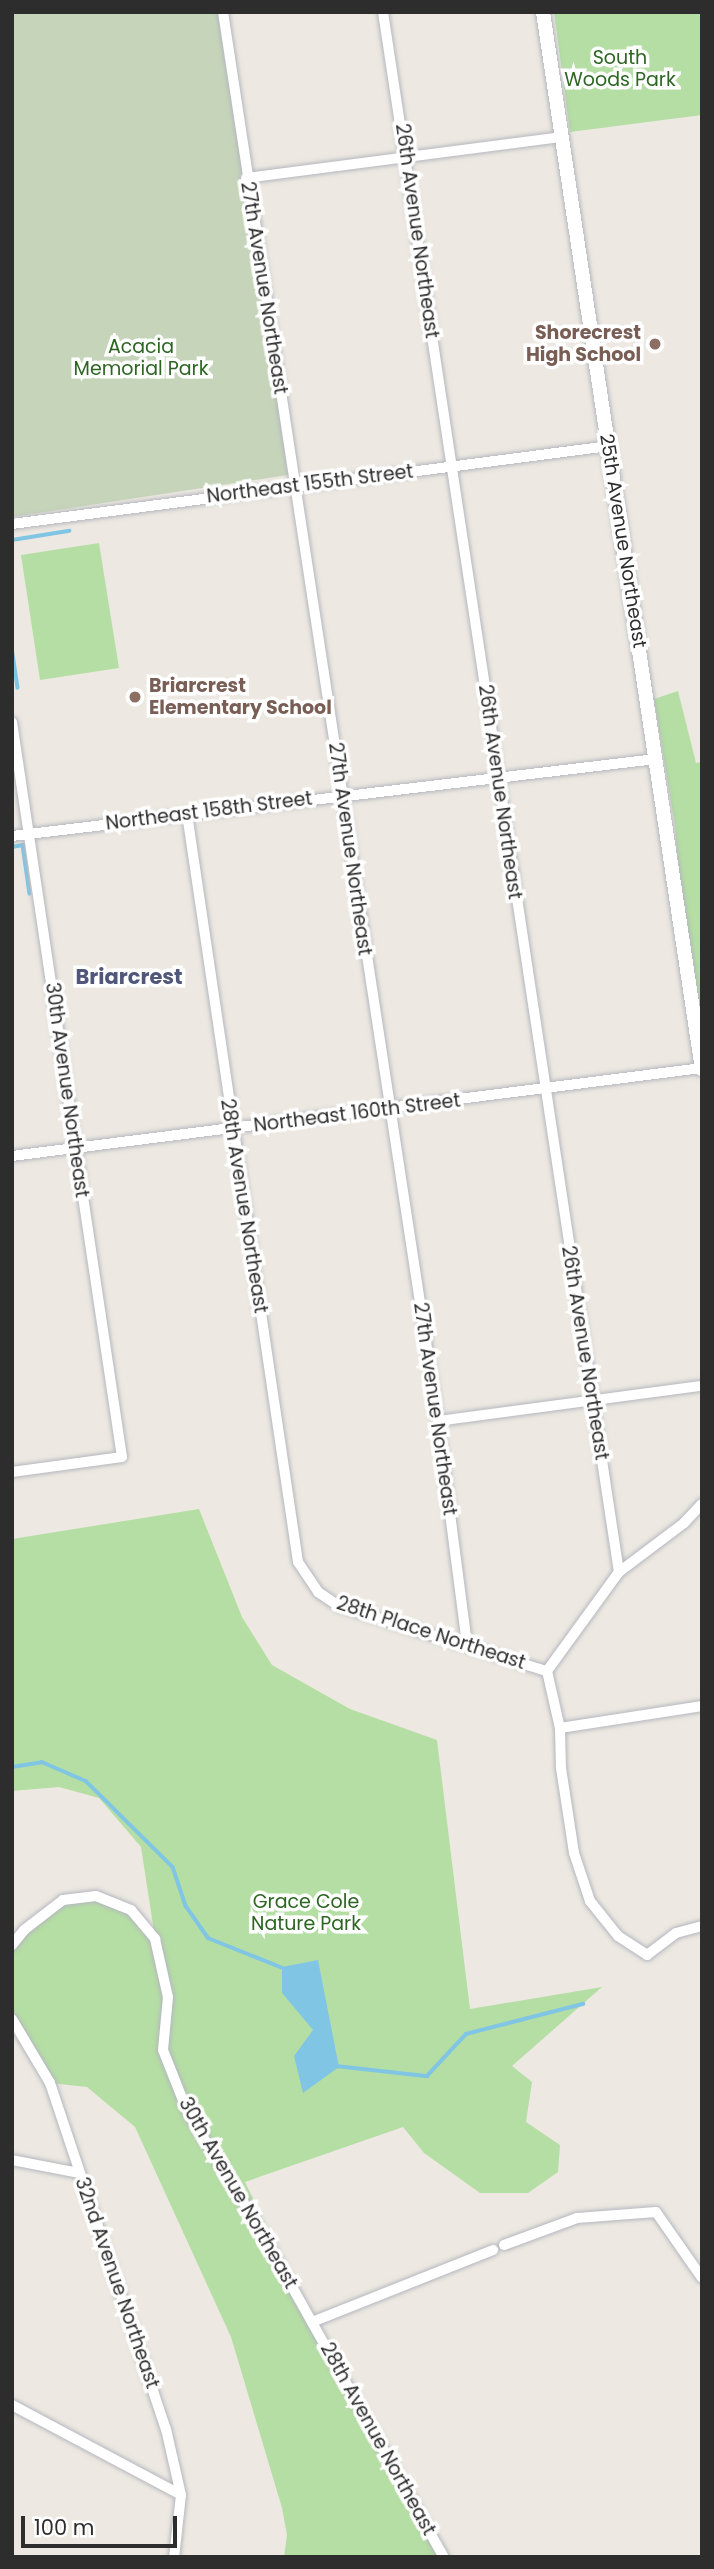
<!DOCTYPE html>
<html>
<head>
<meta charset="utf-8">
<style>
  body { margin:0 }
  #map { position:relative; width:714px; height:2569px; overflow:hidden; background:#ede9e2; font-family:Poppins,sans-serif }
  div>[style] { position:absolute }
  .green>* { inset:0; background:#b5dea4 }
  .cemetery>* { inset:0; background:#c6d5ba }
  .water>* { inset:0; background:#80c5e4 }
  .stream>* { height:3.5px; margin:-1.75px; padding:0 1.75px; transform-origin:1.75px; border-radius:1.75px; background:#80c5e4 }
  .roads { filter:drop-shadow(0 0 2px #b5b7bf) drop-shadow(0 0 2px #b5b7bf) }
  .minor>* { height:10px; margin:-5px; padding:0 5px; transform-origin:5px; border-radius:5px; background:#fff }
  .tertiary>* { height:14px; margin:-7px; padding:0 7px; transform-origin:7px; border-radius:7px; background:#fff }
  .dots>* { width:19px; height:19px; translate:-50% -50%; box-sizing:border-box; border:4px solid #fff; border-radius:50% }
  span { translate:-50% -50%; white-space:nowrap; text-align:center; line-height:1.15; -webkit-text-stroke:7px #fff; paint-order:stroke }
  .park-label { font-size:19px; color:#2d6523 }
  .street-label { font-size:19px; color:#2d2d2d }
  .education-label { font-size:19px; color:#785e54; font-weight:700 }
  .right { translate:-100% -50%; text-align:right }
  .left { translate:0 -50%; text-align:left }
  .neighbourhood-label { font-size:21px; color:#51577a; font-weight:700 }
  .frame { position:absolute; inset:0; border:14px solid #2d2d2d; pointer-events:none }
  .scale { position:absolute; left:21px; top:2516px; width:156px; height:32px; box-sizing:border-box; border:4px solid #2d2d2d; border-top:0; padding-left:9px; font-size:21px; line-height:24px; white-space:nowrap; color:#2d2d2d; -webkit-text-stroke:5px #fff; paint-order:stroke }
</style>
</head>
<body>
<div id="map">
  <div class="green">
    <i style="clip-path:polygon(554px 12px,702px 12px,702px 115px,570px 132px)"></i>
    <i style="clip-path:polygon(99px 543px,119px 668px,40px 680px,21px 555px)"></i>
    <i style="clip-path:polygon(678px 691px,696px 763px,702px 762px,702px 1069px,687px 968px,675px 826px,654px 699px)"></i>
    <i style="clip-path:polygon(199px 1509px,242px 1617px,272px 1665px,350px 1709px,437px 1740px,470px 2009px,602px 1987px,512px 2066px,532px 2082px,526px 2122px,560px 2145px,558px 2172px,528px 2193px,480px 2193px,424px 2153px,403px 2127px,245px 2182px,313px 2322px,444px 2557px,284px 2557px,287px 2535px,282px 2508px,231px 2337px,135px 2127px,87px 2087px,50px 2083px,12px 2020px,12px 1945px,63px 1900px,96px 1896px,131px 1910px,155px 1938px,141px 1847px,99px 1798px,59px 1787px,12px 1791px,12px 1539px)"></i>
  </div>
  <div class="cemetery">
    <i style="clip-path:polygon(12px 12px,223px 12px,288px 475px,12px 517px)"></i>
  </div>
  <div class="water">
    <i style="clip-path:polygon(318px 1960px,339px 2067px,303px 2093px,294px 2056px,313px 2030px,282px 1993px,282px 1967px)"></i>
  </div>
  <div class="stream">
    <i style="left:12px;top:540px;width:58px;rotate:-9deg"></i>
    <i style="left:12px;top:647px;width:41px;rotate:81.7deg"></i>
    <i style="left:12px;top:847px;width:11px;rotate:-10deg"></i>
    <i style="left:23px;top:845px;width:49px;rotate:81.9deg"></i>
    <i style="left:12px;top:1767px;width:30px;rotate:-9deg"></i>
    <i style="left:42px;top:1762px;width:48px;rotate:23.4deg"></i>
    <i style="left:86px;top:1781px;width:122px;rotate:44.7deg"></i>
    <i style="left:173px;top:1867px;width:41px;rotate:71.6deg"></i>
    <i style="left:186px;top:1906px;width:39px;rotate:55deg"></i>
    <i style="left:208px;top:1938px;width:81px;rotate:21.8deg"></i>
    <i style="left:336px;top:2066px;width:92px;rotate:6.3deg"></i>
    <i style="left:427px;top:2076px;width:57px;rotate:-47.1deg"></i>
    <i style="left:466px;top:2034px;width:121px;rotate:-14.4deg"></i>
  </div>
  <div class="roads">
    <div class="minor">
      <i style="left:223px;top:12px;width:1425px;rotate:81.32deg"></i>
      <i style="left:438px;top:1421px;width:225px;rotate:82.6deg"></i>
      <i style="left:383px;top:12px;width:1578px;rotate:81.4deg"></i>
      <i style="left:246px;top:178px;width:318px;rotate:-7.4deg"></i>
      <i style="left:12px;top:524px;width:602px;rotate:-7.44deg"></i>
      <i style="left:12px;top:722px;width:743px;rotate:81.49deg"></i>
      <i style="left:122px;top:1457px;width:111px;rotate:172.2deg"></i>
      <i style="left:187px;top:814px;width:756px;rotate:81.56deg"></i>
      <i style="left:298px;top:1562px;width:36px;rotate:56deg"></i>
      <i style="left:318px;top:1592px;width:25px;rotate:34deg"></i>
      <i style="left:339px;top:1606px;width:218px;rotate:17.4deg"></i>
      <i style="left:12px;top:836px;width:649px;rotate:-6.82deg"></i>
      <i style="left:12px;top:1156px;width:696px;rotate:-7.27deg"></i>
      <i style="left:438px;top:1421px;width:266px;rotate:-7.6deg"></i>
      <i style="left:547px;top:1671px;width:58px;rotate:77.2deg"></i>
      <i style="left:560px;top:1728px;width:40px;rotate:88.6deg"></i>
      <i style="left:561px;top:1768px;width:86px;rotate:81.3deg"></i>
      <i style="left:574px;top:1853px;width:51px;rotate:71.6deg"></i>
      <i style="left:590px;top:1901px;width:45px;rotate:51.3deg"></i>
      <i style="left:618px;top:1936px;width:35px;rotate:33deg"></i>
      <i style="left:647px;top:1955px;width:36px;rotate:-37deg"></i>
      <i style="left:676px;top:1933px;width:27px;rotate:-15deg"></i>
      <i style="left:547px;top:1671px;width:122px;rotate:-54deg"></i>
      <i style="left:619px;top:1572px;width:81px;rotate:-37deg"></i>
      <i style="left:684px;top:1523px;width:26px;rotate:-47deg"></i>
      <i style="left:560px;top:1728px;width:144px;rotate:-8.8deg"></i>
      <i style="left:12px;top:1945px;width:19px;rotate:-51deg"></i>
      <i style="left:24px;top:1930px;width:49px;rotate:-37.6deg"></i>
      <i style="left:63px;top:1900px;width:33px;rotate:-7deg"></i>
      <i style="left:96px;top:1896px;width:38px;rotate:22deg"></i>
      <i style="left:131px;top:1910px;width:38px;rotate:50deg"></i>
      <i style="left:155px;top:1939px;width:59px;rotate:77.4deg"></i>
      <i style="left:168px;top:1997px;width:53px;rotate:95.4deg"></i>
      <i style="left:163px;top:2050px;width:68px;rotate:68.4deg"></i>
      <i style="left:188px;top:2113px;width:125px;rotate:58.1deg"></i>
      <i style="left:254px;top:2219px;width:388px;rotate:60.7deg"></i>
      <i style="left:12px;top:2019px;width:74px;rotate:59.3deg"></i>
      <i style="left:50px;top:2083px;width:365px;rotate:71.5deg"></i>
      <i style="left:166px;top:2429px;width:68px;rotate:77.2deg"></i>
      <i style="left:181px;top:2495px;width:62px;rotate:96.4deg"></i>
      <i style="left:12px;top:2160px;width:68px;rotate:11deg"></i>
      <i style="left:504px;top:2245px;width:78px;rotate:-20.3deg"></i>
      <i style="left:577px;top:2218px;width:79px;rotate:-4.3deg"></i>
      <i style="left:656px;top:2212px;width:80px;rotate:55.1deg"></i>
      <i style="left:312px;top:2322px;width:195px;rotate:-21.7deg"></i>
      <i style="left:12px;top:2405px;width:191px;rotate:28deg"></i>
    </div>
    <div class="tertiary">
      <i style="left:543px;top:12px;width:1069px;rotate:81.45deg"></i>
    </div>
  </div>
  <div class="dots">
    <i style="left:655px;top:344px;background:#8d6e63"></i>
    <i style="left:135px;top:697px;background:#8d6e63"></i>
  </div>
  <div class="park-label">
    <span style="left:620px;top:69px">South<br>Woods Park</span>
    <span style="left:141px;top:358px">Acacia<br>Memorial Park</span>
    <span style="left:306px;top:1913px">Grace Cole<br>Nature Park</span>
  </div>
  <div class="street-label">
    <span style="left:417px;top:231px;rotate:82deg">26th Avenue Northeast</span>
    <span style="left:264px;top:288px;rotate:81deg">27th Avenue Northeast</span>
    <span style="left:310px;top:484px;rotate:-7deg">Northeast 155th Street</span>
    <span style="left:623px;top:541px;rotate:81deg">25th Avenue Northeast</span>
    <span style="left:500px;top:792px;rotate:82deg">26th Avenue Northeast</span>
    <span style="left:209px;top:811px;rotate:-7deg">Northeast 158th Street</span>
    <span style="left:350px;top:849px;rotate:82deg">27th Avenue Northeast</span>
    <span style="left:67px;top:1090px;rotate:82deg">30th Avenue Northeast</span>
    <span style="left:357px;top:1113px;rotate:-7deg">Northeast 160th Street</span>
    <span style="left:244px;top:1206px;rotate:81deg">28th Avenue Northeast</span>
    <span style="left:585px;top:1353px;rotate:81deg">26th Avenue Northeast</span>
    <span style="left:435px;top:1409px;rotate:82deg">27th Avenue Northeast</span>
    <span style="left:431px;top:1633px;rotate:18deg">28th Place Northeast</span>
    <span style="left:238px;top:2193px;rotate:60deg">30th Avenue Northeast</span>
    <span style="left:117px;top:2283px;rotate:71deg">32nd Avenue Northeast</span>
    <span style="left:378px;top:2439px;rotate:61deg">28th Avenue Northeast</span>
  </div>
  <div class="education-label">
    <span class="right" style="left:641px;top:344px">Shorecrest<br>High School</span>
    <span class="left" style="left:149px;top:697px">Briarcrest<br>Elementary School</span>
  </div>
  <div class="neighbourhood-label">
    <span style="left:129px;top:977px">Briarcrest</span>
  </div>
  <div class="frame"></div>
  <div class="scale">100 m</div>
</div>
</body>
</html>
